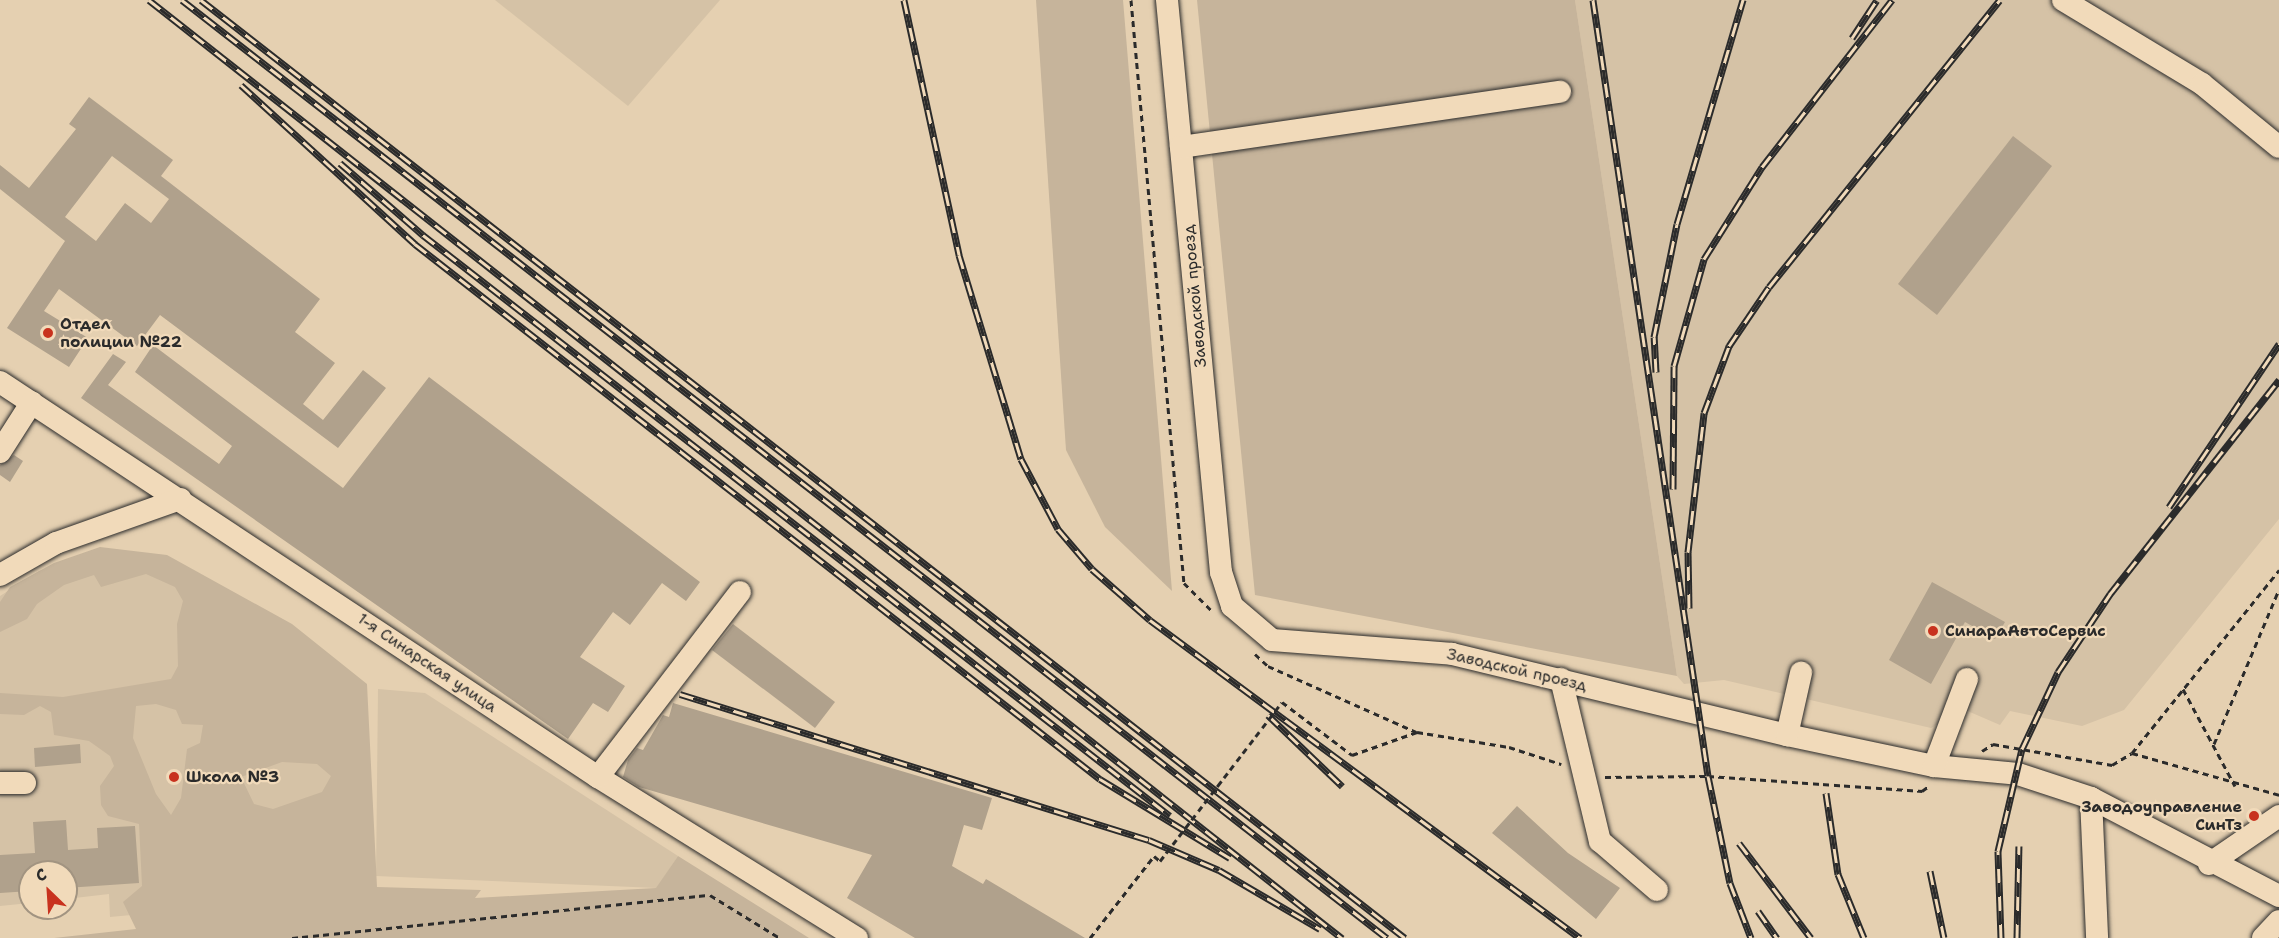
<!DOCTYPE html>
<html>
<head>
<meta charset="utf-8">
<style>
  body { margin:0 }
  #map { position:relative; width:2279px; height:938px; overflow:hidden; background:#e5d0b1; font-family:"Shantell Sans",sans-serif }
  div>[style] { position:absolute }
  .built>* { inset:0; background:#d5c2a6 }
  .green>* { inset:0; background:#c6b49b }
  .building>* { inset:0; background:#b0a18c }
  .path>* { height:3px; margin-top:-1.5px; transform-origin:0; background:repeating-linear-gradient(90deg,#2b2b2b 0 6px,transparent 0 10.5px) }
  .roads { filter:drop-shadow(0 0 2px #2b2b2b) drop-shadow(0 0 2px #2b2b2b) }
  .minor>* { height:22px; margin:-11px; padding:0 11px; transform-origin:11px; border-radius:11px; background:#f1daba }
  .rail>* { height:7px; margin-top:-3.5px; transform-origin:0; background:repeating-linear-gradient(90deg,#f1daba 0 14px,#2b2b2b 0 28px); box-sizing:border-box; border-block:2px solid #2b2b2b }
  .path-bridge>* { height:3px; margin-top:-1.5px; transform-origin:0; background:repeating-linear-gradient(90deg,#2b2b2b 0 6px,transparent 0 10.5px) }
  .dots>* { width:16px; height:16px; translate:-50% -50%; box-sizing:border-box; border:3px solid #f1daba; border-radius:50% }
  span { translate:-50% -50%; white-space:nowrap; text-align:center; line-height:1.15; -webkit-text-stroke:4.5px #f1daba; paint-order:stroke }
  .street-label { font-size:16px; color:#2b2b2b }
  .poi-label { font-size:16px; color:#2b2b2b; font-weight:700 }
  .left { translate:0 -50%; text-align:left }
  .right { translate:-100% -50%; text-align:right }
  .north { position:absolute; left:18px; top:860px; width:60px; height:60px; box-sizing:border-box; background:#f1daba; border:2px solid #a29481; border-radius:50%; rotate:335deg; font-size:16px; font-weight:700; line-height:24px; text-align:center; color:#2b2b2b }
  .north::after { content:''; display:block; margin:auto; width:21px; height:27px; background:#c8321e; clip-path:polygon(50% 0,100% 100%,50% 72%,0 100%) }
</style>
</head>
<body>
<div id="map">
  <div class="built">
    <i style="clip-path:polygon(495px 0,720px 0,628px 106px)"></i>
    <i style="clip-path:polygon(1575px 0,2279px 0,2279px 519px,2124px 710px,2082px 726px,2010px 711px,2000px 725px,1963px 709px,1931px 728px,1724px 680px,1684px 684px,1677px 676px)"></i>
    <i style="clip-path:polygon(102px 551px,149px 556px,342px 681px,355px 894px,110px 917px,109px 894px,66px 899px,66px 872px,30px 872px,30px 903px,0 906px,0 596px,39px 571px)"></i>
    <i style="clip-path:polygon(378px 689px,425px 693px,678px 856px,657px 888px,376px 876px)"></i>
  </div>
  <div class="green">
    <i style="clip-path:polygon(1036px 0,1123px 0,1172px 591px,1105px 527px,1066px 450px)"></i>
    <i style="clip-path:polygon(1197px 0,1575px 0,1677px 676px,1255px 595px)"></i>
    <i style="clip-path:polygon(evenodd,100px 547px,167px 555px,292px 624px,367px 684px,377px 887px,481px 890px,475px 898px,656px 888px,678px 856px,809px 938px,54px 938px,136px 929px,123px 902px,142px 886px,139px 824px,108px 816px,101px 805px,100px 786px,114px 766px,110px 756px,89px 741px,54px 735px,51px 712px,40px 706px,24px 715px,0 714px,0 693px,63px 697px,171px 679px,178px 666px,177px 624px,183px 601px,175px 587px,146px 574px,101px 587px,94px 575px,64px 585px,37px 604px,27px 619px,0 632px,0 602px,10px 587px,54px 563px,100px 547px,156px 704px,176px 710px,182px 724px,203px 725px,200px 743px,187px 749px,181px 798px,171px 815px,156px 794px,133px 738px,136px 706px,156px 704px,100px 547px,282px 762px,317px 764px,331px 776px,322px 792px,273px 809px,254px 804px,241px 777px,282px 762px)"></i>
  </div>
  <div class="building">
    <i style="clip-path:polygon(evenodd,89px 97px,173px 160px,161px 176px,320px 299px,295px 332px,335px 363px,303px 404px,323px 420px,363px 370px,386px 388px,338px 448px,160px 315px,137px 346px,59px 289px,44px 311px,88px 338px,69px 367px,7px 328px,65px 241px,0 189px,0 165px,29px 188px,76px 129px,69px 124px,89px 97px,112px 156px,169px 199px,151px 223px,125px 203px,96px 241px,65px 217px,112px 156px)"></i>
    <i style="clip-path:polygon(2013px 136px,2052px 166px,1937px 315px,1898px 284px)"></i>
    <i style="clip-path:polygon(153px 345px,343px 488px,429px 377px,700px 582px,686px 601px,662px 583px,630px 625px,613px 612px,580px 657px,625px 686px,608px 712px,593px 703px,568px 739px,81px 398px,113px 354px,126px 362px,108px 385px,219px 464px,232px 446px,135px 372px)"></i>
    <i style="clip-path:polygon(14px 455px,23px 461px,10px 482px,0 475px,0 465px)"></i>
    <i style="clip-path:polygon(1932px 582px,2005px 622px,1995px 639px,1965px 622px,1931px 684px,1889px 660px)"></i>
    <i style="clip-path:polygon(733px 624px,835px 702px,815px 728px,712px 650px)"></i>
    <i style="clip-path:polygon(673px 703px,992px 798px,982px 830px,964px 825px,952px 866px,983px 884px,986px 879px,1085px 938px,915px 938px,847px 898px,872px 855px,639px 787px,623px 777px,628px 760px,637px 748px,643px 750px,663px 715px,669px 717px)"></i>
    <i style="clip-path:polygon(80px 744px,81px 763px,35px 767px,34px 748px)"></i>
    <i style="clip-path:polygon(1517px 806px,1568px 853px,1620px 888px,1596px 919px,1492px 833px)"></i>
    <i style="clip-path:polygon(66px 820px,68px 850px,98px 848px,97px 828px,135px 826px,139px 883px,66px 888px,66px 872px,30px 872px,30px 891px,0 893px,0 855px,35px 853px,33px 822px)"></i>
  </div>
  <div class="path">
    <i style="left:1131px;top:0;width:585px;rotate:84.81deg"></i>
    <i style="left:1184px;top:583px;width:40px;rotate:45deg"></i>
    <i style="left:1255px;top:654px;width:18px;rotate:43deg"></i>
    <i style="left:1268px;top:666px;width:162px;rotate:24deg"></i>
    <i style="left:2183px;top:689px;width:110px;rotate:61.8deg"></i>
    <i style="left:1282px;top:702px;width:88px;rotate:37.1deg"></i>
    <i style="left:1352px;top:755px;width:69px;rotate:-19.5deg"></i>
    <i style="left:1417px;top:732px;width:93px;rotate:9.3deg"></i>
    <i style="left:1509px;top:747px;width:55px;rotate:18.1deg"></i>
    <i style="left:2214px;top:744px;width:168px;rotate:-67.2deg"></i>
    <i style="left:1982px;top:751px;width:13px;rotate:-32deg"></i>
    <i style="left:1993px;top:744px;width:121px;rotate:10deg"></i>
    <i style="left:2112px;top:765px;width:23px;rotate:-31deg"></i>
    <i style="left:2132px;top:753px;width:235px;rotate:-51.2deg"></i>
    <i style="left:2132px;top:753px;width:153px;rotate:15.9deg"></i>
    <i style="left:1605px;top:777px;width:103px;rotate:-0.6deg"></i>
    <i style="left:1708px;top:776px;width:215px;rotate:4deg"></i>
    <i style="left:1922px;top:791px;width:9px;rotate:-36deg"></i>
    <i style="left:292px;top:938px;width:420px;rotate:-5.9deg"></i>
    <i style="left:710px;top:895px;width:82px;rotate:31.6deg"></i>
  </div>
  <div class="roads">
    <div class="minor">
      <i style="left:1167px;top:0;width:575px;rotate:84.61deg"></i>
      <i style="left:1221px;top:572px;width:36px;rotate:72deg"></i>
      <i style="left:1232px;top:606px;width:52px;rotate:40.4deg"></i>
      <i style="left:1272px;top:640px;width:181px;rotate:4.4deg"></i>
      <i style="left:1452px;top:654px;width:345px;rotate:13.6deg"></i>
      <i style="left:1787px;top:735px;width:150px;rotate:11.9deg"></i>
      <i style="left:1934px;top:766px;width:84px;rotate:5.4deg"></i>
      <i style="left:2018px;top:774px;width:77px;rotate:18.2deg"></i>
      <i style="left:2091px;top:798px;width:212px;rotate:27.5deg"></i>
      <i style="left:2063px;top:0;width:162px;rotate:31.1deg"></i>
      <i style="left:2202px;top:84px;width:99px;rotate:39.3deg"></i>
      <i style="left:1181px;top:147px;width:383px;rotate:-8.3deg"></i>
      <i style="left:0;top:382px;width:717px;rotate:33.45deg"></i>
      <i style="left:598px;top:777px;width:305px;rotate:31.9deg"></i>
      <i style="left:0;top:452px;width:59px;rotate:-57.4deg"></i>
      <i style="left:0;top:575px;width:64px;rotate:-29.7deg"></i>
      <i style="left:56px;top:543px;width:132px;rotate:-19.5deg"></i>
      <i style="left:1561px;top:679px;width:167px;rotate:76.5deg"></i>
      <i style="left:1600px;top:841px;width:75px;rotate:40.7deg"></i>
      <i style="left:1787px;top:735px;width:64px;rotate:-77.3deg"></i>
      <i style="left:1934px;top:766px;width:93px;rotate:-69.2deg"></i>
      <i style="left:598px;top:777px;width:233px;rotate:-52.5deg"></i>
      <i style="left:0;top:783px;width:25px"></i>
      <i style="left:2091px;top:798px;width:140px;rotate:87.5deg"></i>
      <i style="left:2209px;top:864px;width:85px;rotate:-34.4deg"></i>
      <i style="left:2263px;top:938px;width:23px;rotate:-47deg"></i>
    </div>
  </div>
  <div class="rail">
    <i style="left:149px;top:0;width:1518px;rotate:38.18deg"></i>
    <i style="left:182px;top:0;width:1527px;rotate:37.9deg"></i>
    <i style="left:201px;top:0;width:1526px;rotate:37.92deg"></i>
    <i style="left:904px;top:0;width:261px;rotate:77.8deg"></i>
    <i style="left:959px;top:255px;width:213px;rotate:73.1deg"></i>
    <i style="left:1021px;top:459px;width:79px;rotate:62.1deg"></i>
    <i style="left:1058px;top:529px;width:52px;rotate:49.6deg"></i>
    <i style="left:1092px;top:569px;width:77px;rotate:41.3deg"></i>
    <i style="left:1150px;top:620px;width:535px;rotate:36.48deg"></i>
    <i style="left:1593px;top:0;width:784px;rotate:81.57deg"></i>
    <i style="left:1708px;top:776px;width:109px;rotate:78.4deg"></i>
    <i style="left:1730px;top:883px;width:59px;rotate:69.1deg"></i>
    <i style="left:1852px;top:38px;width:45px;rotate:-56.7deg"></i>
    <i style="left:241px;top:85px;width:236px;rotate:42.4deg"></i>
    <i style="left:415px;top:244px;width:869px;rotate:37.99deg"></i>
    <i style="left:1100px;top:779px;width:152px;rotate:31.3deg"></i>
    <i style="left:340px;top:163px;width:110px;rotate:40.9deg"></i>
    <i style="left:423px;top:235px;width:946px;rotate:37.87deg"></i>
    <i style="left:1656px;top:372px;width:35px;rotate:-93deg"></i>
    <i style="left:1654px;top:337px;width:115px;rotate:-78.5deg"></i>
    <i style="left:1677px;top:224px;width:234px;rotate:-73.6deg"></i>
    <i style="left:1673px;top:489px;width:123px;rotate:-89.5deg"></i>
    <i style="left:1674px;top:366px;width:111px;rotate:-74.3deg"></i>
    <i style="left:1704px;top:259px;width:109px;rotate:-57.8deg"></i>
    <i style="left:1762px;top:167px;width:212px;rotate:-52.1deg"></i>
    <i style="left:2169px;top:507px;width:197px;rotate:-56deg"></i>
    <i style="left:1689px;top:608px;width:56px;rotate:-91deg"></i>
    <i style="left:1688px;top:552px;width:140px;rotate:-83.4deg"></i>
    <i style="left:1704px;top:413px;width:72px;rotate:-69.5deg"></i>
    <i style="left:1729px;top:346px;width:71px;rotate:-55.9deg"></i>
    <i style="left:1769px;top:287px;width:368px;rotate:-51.2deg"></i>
    <i style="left:680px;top:694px;width:491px;rotate:17.3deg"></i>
    <i style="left:1149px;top:840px;width:76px;rotate:23.2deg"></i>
    <i style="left:1219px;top:870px;width:117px;rotate:30.3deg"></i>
    <i style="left:1268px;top:715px;width:103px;rotate:43.8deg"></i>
    <i style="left:1826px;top:793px;width:82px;rotate:81.6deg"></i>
    <i style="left:1838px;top:874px;width:69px;rotate:67.9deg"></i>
    <i style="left:1739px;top:843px;width:119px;rotate:52.8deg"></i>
    <i style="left:1930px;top:871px;width:68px;rotate:78.2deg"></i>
    <i style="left:1758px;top:911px;width:33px;rotate:55deg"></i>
    <i style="left:2001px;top:938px;width:87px;rotate:-92deg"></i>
    <i style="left:1998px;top:851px;width:105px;rotate:-76.8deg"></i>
    <i style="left:2022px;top:749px;width:85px;rotate:-64.9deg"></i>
    <i style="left:2058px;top:672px;width:94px;rotate:-56.3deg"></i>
    <i style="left:2110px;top:594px;width:273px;rotate:-51.7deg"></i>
    <i style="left:2017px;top:938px;width:92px;rotate:-88.8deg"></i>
  </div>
  <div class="path-bridge">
    <i style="left:1090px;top:938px;width:104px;rotate:-52deg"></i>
    <i style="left:1154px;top:856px;width:8px;rotate:40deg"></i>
    <i style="left:1160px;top:861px;width:200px;rotate:-52.5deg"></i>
  </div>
  <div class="dots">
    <i style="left:48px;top:333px;background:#c8321e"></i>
    <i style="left:1933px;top:631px;background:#c8321e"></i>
    <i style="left:174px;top:777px;background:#c8321e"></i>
    <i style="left:2254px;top:816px;background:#c8321e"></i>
  </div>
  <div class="street-label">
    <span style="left:1195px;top:296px;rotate:-95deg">Заводской проезд</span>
    <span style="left:427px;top:663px;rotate:34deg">1-я Синарская улица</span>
    <span style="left:1517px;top:670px;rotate:13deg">Заводской проезд</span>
  </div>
  <div class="poi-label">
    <span class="left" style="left:60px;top:333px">Отдел<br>полиции №22</span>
    <span class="left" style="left:1945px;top:631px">СинараАвтоСервис</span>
    <span class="left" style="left:186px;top:777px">Школа №3</span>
    <span class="right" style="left:2242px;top:816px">Заводоуправление<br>СинТз</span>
  </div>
  <div class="north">С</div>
</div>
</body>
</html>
